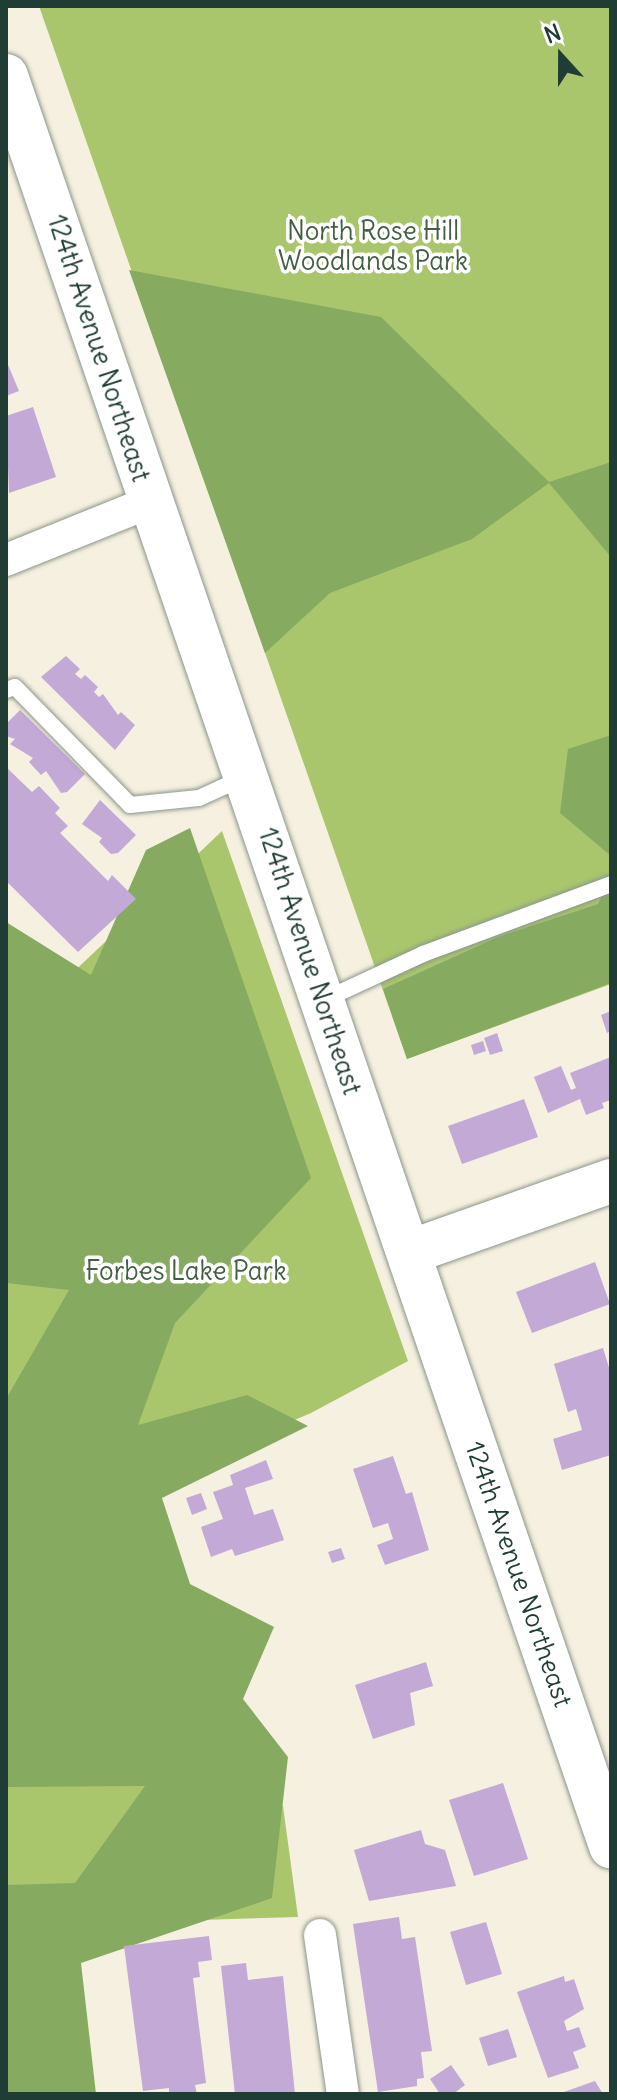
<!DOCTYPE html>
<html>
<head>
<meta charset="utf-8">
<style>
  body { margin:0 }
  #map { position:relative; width:617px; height:2100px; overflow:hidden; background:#f6f0e0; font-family:Delius,sans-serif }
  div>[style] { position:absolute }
  .green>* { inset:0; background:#a9c66d }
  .forest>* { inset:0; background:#86ab60 }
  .building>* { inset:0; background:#c2a9d6 }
  .roads { filter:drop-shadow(0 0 2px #8a968a) drop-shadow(0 0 2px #8a968a) }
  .lane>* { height:16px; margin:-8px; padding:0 8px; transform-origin:8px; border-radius:8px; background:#fff }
  .street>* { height:32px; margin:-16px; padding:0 16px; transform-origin:16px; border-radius:16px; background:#fff }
  .secondary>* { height:44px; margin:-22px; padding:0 22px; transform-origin:22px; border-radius:22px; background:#fff }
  span { translate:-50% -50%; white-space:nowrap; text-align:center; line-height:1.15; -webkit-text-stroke:7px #fff; paint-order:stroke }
  .park-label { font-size:26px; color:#425f42 }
  .street-label { font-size:26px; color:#1f3d34 }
  .frame { position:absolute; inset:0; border:8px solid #1f3d34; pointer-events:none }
  .north { position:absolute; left:521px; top:16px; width:80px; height:80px; -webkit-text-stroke:6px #fff; paint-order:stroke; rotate:339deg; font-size:22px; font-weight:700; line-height:32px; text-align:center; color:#1f3d34 }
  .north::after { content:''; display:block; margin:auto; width:28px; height:36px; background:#1f3d34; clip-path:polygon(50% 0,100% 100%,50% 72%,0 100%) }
</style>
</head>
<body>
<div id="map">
  <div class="green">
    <i style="clip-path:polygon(39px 6px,611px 6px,611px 984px,407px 1059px)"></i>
    <i style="clip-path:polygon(222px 831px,408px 1361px,311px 1413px,130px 1489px,207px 1799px,283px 1806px,298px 1917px,6px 1926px,6px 1036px)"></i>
  </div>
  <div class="forest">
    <i style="clip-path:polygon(129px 270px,381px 317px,549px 482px,611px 462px,611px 557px,549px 483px,472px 539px,330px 593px,265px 653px)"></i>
    <i style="clip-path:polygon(611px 735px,611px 856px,560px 813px,568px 749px)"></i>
    <i style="clip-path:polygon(190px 828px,311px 1178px,175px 1323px,138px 1425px,247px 1395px,308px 1426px,162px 1498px,190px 1584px,274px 1627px,243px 1699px,288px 1757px,272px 1898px,81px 1963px,96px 2094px,6px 2094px,6px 1885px,75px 1883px,145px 1786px,6px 1787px,6px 1399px,69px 1290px,6px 1283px,6px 922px,91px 975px,146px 850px)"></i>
    <i style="clip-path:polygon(611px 878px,611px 983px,407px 1059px,383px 989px,498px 937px,598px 904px)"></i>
  </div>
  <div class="building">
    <i style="clip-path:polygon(6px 360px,19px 391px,6px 396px)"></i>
    <i style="clip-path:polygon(33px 407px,56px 477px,9px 493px,6px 416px)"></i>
    <i style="clip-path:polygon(66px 656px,80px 669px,75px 674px,81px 679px,85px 675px,98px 687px,94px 692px,99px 697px,103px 694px,118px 715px,121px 712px,135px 725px,115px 750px,41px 677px)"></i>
    <i style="clip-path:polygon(20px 710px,85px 774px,67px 792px,61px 793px,46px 771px,41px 775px,29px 762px,33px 758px,10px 744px,15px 739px,6px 736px,6px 724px)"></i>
    <i style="clip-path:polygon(6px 767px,32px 792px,39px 786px,60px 808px,55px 813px,68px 826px,60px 833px,108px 881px,112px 875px,136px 899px,78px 952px,6px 881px)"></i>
    <i style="clip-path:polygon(100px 800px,136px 835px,118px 853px,111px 854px,99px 842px,102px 838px,82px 824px)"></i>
    <i style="clip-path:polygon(611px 1011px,611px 1031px,607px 1033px,601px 1015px)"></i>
    <i style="clip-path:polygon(497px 1033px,503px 1051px,490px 1055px,484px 1038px)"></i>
    <i style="clip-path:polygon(483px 1041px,486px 1051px,474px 1055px,471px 1045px)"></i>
    <i style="clip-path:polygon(611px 1057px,611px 1100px,602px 1103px,604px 1108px,586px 1115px,580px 1099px,548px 1113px,534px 1077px,561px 1066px,571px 1090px,576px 1088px,570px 1073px)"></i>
    <i style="clip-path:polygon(524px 1099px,538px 1137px,462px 1164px,448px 1126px)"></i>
    <i style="clip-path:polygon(595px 1262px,610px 1304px,532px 1333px,516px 1292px)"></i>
    <i style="clip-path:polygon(603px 1348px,611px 1374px,611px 1455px,562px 1470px,553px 1439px,582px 1430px,576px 1409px,568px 1412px,554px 1364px)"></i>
    <i style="clip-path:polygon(393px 1456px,406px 1494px,412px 1492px,429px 1550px,385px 1565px,377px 1545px,393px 1539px,388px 1523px,373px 1528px,353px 1469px)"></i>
    <i style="clip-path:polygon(266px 1460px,273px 1479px,245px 1488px,254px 1515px,273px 1509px,284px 1540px,235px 1556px,232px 1549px,211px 1557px,201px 1527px,223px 1519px,213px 1492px,233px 1485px,230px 1475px)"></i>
    <i style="clip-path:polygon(201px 1493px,207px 1509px,192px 1515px,186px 1498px)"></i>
    <i style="clip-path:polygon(341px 1548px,345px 1559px,332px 1563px,328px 1552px)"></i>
    <i style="clip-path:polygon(426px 1662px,433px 1686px,410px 1693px,415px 1725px,373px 1739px,355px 1685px)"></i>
    <i style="clip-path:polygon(503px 1783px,528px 1859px,474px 1876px,449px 1800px)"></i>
    <i style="clip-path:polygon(421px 1830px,425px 1844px,445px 1850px,456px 1886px,369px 1901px,354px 1850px)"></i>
    <i style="clip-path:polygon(399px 1917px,402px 1939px,415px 1937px,432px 2051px,421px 2052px,424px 2078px,417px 2079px,417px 2086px,378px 2092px,353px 1924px)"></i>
    <i style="clip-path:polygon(486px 1922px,502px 1974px,466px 1985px,450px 1932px)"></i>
    <i style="clip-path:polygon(209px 1936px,212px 1960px,198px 1962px,200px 1977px,193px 1978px,206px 2083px,195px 2085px,197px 2094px,169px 2094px,169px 2088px,143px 2091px,124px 1946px)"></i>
    <i style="clip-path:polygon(246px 1963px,248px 1980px,283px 1976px,295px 2094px,235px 2094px,221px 1966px)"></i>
    <i style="clip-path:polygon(564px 1976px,565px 1982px,574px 1979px,584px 2009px,564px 2021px,567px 2031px,579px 2027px,586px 2047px,573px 2052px,579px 2068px,548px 2078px,517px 1992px)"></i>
    <i style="clip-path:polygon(508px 2029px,517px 2057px,488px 2066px,479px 2038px)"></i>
    <i style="clip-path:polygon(451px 2065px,465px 2085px,453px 2094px,440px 2094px,430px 2079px)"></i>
    <i style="clip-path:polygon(595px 2081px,603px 2094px,558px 2094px)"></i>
  </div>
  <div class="roads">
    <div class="lane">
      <i style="left:6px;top:690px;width:9px;rotate:-18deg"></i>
      <i style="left:15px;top:687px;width:165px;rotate:45.7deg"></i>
      <i style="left:130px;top:805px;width:69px;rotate:-5.8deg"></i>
      <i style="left:199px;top:798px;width:51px;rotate:-24.5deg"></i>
      <i style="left:324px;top:1000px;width:109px;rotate:-24.9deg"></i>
      <i style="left:423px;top:954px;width:201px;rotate:-20.4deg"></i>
    </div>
    <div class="street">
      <i style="left:6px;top:560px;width:155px;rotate:-21.9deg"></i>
      <i style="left:320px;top:1935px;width:161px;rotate:81.8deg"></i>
    </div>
    <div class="secondary">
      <i style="left:6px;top:76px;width:1871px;rotate:71.13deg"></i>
      <i style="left:410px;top:1252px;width:213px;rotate:-19.5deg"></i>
    </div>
  </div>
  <div class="park-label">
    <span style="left:373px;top:246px">North Rose Hill<br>Woodlands Park</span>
    <span style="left:186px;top:1271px">Forbes Lake Park</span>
  </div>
  <div class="street-label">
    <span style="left:99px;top:348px;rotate:72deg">124th Avenue Northeast</span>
    <span style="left:310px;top:961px;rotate:72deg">124th Avenue Northeast</span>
    <span style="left:519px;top:1574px;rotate:71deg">124th Avenue Northeast</span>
  </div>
  <div class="frame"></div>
  <div class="north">N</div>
</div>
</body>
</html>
